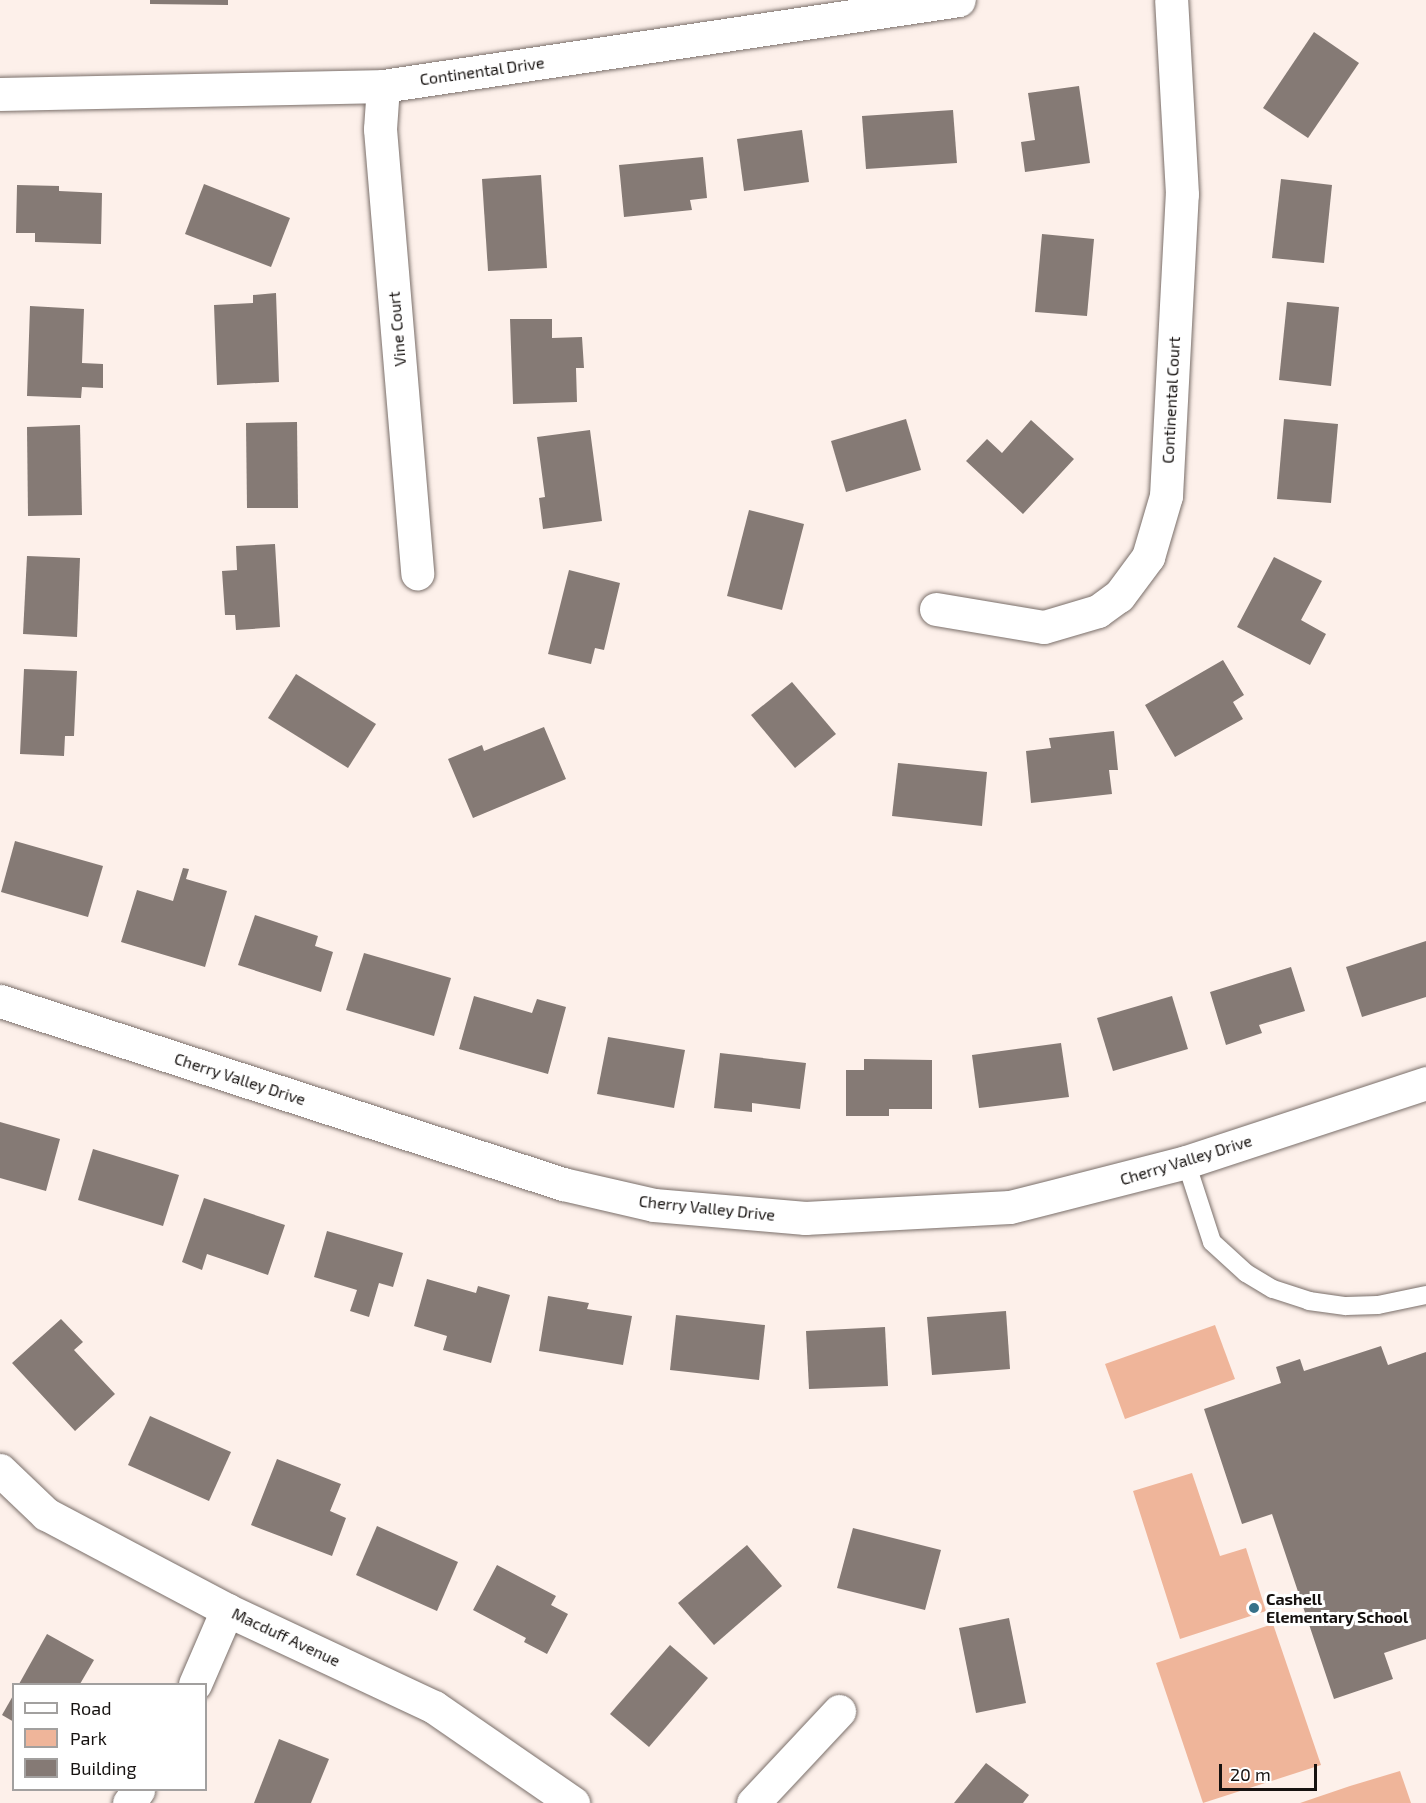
<!DOCTYPE html>
<html>
<head>
<meta charset="utf-8">
<style>
  body { margin:0 }
  #map { position:relative; width:1426px; height:1803px; overflow:hidden; background:#fdf0ea; font-family:"Exo 2",sans-serif }
  div>[style] { position:absolute }
  .green>* { inset:0; background:#efb59a }
  .building>* { inset:0; background:#857a75 }
  .roads { filter:drop-shadow(0 0 2px #7a6f6a) drop-shadow(0 0 2px #7a6f6a) }
  .lane>* { height:18px; margin:-9px; padding:0 9px; transform-origin:9px; border-radius:9px; background:#fff }
  .street>* { height:33px; margin:-16.5px; padding:0 16.5px; transform-origin:16.5px; border-radius:16.5px; background:#fff }
  .secondary>* { height:33px; margin:-16.5px; padding:0 16.5px; transform-origin:16.5px; border-radius:16.5px; background:#fff }
  .dots>* { width:16px; height:16px; translate:-50% -50%; box-sizing:border-box; border:3px solid #fff; border-radius:50% }
  span { translate:-50% -50%; white-space:nowrap; text-align:center; line-height:1.15; -webkit-text-stroke:6px #fff; paint-order:stroke }
  .street-label { font-size:16px; color:#161210 }
  .poi-label { font-size:16px; color:#161210; font-weight:700 }
  .left { translate:0 -50%; text-align:left }
  .legend { position:absolute; left:12px; top:1683px; width:195px; height:108px; box-sizing:border-box; background:#fff; border:2px solid #a2a09f; margin:0; padding:8px 10px; list-style:none; font-size:18px; color:#161210 }
  .legend li { display:flex; align-items:center; gap:12px; height:30px }
  .legend b { width:30px; border:2px solid #a2a09f }
  .scale { position:absolute; left:1219px; top:1764px; width:98px; height:27px; box-sizing:border-box; border:3px solid #161210; border-top:0; padding-left:8px; font-size:18px; line-height:21px; white-space:nowrap; color:#161210; -webkit-text-stroke:4px #fff; paint-order:stroke }
</style>
</head>
<body>
<div id="map">
  <div class="green">
    <i style="clip-path:polygon(1215px 1325px,1235px 1379px,1125px 1419px,1105px 1364px)"></i>
    <i style="clip-path:polygon(1192px 1473px,1220px 1556px,1246px 1548px,1266px 1611px,1180px 1639px,1133px 1491px)"></i>
    <i style="clip-path:polygon(1273px 1624px,1321px 1765px,1203px 1803px,1156px 1663px)"></i>
    <i style="clip-path:polygon(1400px 1771px,1411px 1803px,1300px 1803px,1350px 1786px)"></i>
  </div>
  <div class="building">
    <i style="clip-path:polygon(150px 0,228px 0,228px 5px,150px 4px)"></i>
    <i style="clip-path:polygon(1314px 32px,1359px 63px,1308px 138px,1263px 108px)"></i>
    <i style="clip-path:polygon(1079px 86px,1090px 163px,1025px 172px,1021px 142px,1035px 140px,1028px 93px)"></i>
    <i style="clip-path:polygon(953px 110px,957px 163px,866px 169px,862px 116px)"></i>
    <i style="clip-path:polygon(802px 130px,809px 182px,744px 191px,737px 139px)"></i>
    <i style="clip-path:polygon(703px 157px,707px 198px,690px 200px,692px 210px,624px 217px,619px 165px)"></i>
    <i style="clip-path:polygon(541px 175px,547px 268px,488px 271px,482px 179px)"></i>
    <i style="clip-path:polygon(1281px 179px,1332px 185px,1324px 263px,1272px 258px)"></i>
    <i style="clip-path:polygon(204px 184px,290px 218px,271px 267px,185px 234px)"></i>
    <i style="clip-path:polygon(17px 185px,59px 186px,59px 191px,102px 193px,101px 244px,35px 242px,35px 233px,16px 233px)"></i>
    <i style="clip-path:polygon(1042px 234px,1094px 239px,1087px 316px,1035px 312px)"></i>
    <i style="clip-path:polygon(276px 293px,279px 382px,217px 385px,214px 305px,253px 303px,253px 295px)"></i>
    <i style="clip-path:polygon(1287px 302px,1339px 307px,1331px 386px,1279px 380px)"></i>
    <i style="clip-path:polygon(30px 306px,84px 309px,82px 363px,103px 364px,103px 388px,82px 387px,81px 398px,27px 396px)"></i>
    <i style="clip-path:polygon(510px 319px,552px 319px,552px 338px,582px 337px,584px 368px,576px 368px,577px 402px,513px 404px)"></i>
    <i style="clip-path:polygon(906px 419px,921px 470px,846px 492px,831px 441px)"></i>
    <i style="clip-path:polygon(1284px 419px,1338px 424px,1331px 503px,1277px 499px)"></i>
    <i style="clip-path:polygon(1031px 420px,1074px 459px,1023px 514px,966px 461px,987px 439px,1002px 453px)"></i>
    <i style="clip-path:polygon(297px 422px,298px 508px,247px 508px,246px 423px)"></i>
    <i style="clip-path:polygon(80px 425px,82px 515px,28px 516px,27px 427px)"></i>
    <i style="clip-path:polygon(590px 430px,602px 521px,543px 529px,539px 498px,545px 497px,537px 437px)"></i>
    <i style="clip-path:polygon(749px 510px,804px 524px,782px 610px,727px 596px)"></i>
    <i style="clip-path:polygon(275px 544px,280px 627px,236px 630px,235px 615px,225px 615px,222px 571px,237px 570px,236px 546px)"></i>
    <i style="clip-path:polygon(27px 556px,80px 558px,77px 637px,23px 634px)"></i>
    <i style="clip-path:polygon(1274px 557px,1322px 581px,1301px 620px,1326px 634px,1310px 665px,1237px 627px)"></i>
    <i style="clip-path:polygon(569px 570px,620px 583px,604px 650px,595px 648px,591px 664px,548px 654px)"></i>
    <i style="clip-path:polygon(1223px 660px,1244px 695px,1233px 702px,1243px 719px,1175px 757px,1145px 705px)"></i>
    <i style="clip-path:polygon(24px 669px,77px 671px,74px 736px,65px 736px,64px 756px,20px 754px)"></i>
    <i style="clip-path:polygon(296px 674px,376px 724px,348px 768px,268px 718px)"></i>
    <i style="clip-path:polygon(792px 682px,836px 734px,795px 768px,751px 715px)"></i>
    <i style="clip-path:polygon(544px 727px,566px 779px,473px 818px,448px 759px,482px 745px,484px 751px)"></i>
    <i style="clip-path:polygon(1114px 731px,1118px 770px,1109px 770px,1112px 794px,1031px 803px,1026px 751px,1051px 748px,1049px 738px)"></i>
    <i style="clip-path:polygon(898px 763px,987px 772px,982px 826px,892px 816px)"></i>
    <i style="clip-path:polygon(15px 841px,103px 866px,88px 917px,1px 892px)"></i>
    <i style="clip-path:polygon(183px 868px,189px 869px,186px 879px,227px 891px,205px 967px,121px 942px,137px 890px,173px 901px)"></i>
    <i style="clip-path:polygon(255px 915px,318px 936px,315px 946px,333px 952px,321px 992px,238px 965px)"></i>
    <i style="clip-path:polygon(1426px 941px,1426px 997px,1362px 1017px,1346px 967px)"></i>
    <i style="clip-path:polygon(364px 953px,451px 978px,434px 1036px,346px 1010px)"></i>
    <i style="clip-path:polygon(1291px 967px,1305px 1011px,1259px 1025px,1262px 1033px,1226px 1045px,1210px 992px)"></i>
    <i style="clip-path:polygon(474px 996px,532px 1013px,537px 999px,566px 1007px,548px 1074px,459px 1049px)"></i>
    <i style="clip-path:polygon(1172px 996px,1188px 1049px,1113px 1071px,1097px 1018px)"></i>
    <i style="clip-path:polygon(608px 1037px,685px 1050px,674px 1108px,597px 1094px)"></i>
    <i style="clip-path:polygon(1061px 1043px,1069px 1097px,979px 1108px,972px 1055px)"></i>
    <i style="clip-path:polygon(720px 1053px,806px 1063px,800px 1109px,752px 1103px,752px 1112px,714px 1108px)"></i>
    <i style="clip-path:polygon(864px 1059px,932px 1060px,932px 1109px,889px 1109px,889px 1116px,846px 1116px,846px 1070px,864px 1070px)"></i>
    <i style="clip-path:polygon(0 1122px,60px 1139px,46px 1191px,0 1178px)"></i>
    <i style="clip-path:polygon(93px 1149px,179px 1175px,163px 1226px,78px 1200px)"></i>
    <i style="clip-path:polygon(204px 1198px,285px 1225px,268px 1275px,207px 1254px,202px 1270px,182px 1262px)"></i>
    <i style="clip-path:polygon(327px 1231px,403px 1253px,393px 1287px,379px 1283px,369px 1317px,350px 1311px,357px 1290px,314px 1277px)"></i>
    <i style="clip-path:polygon(427px 1279px,476px 1293px,478px 1286px,510px 1295px,491px 1363px,443px 1350px,447px 1336px,414px 1326px)"></i>
    <i style="clip-path:polygon(548px 1296px,589px 1303px,587px 1309px,632px 1316px,623px 1365px,539px 1351px)"></i>
    <i style="clip-path:polygon(1006px 1311px,1010px 1369px,932px 1375px,927px 1317px)"></i>
    <i style="clip-path:polygon(676px 1315px,765px 1325px,759px 1380px,670px 1370px)"></i>
    <i style="clip-path:polygon(61px 1319px,83px 1342px,74px 1350px,115px 1394px,75px 1431px,12px 1363px)"></i>
    <i style="clip-path:polygon(885px 1327px,888px 1386px,809px 1389px,806px 1331px)"></i>
    <i style="clip-path:polygon(1381px 1346px,1388px 1365px,1426px 1352px,1426px 1639px,1384px 1653px,1393px 1679px,1334px 1699px,1272px 1514px,1242px 1524px,1204px 1409px,1281px 1383px,1276px 1367px,1300px 1359px,1304px 1371px)"></i>
    <i style="clip-path:polygon(150px 1416px,231px 1452px,209px 1501px,128px 1465px)"></i>
    <i style="clip-path:polygon(277px 1459px,341px 1484px,330px 1511px,346px 1518px,332px 1556px,251px 1525px)"></i>
    <i style="clip-path:polygon(377px 1526px,458px 1562px,437px 1611px,356px 1575px)"></i>
    <i style="clip-path:polygon(853px 1528px,941px 1550px,925px 1610px,837px 1588px)"></i>
    <i style="clip-path:polygon(747px 1545px,782px 1586px,714px 1645px,678px 1603px)"></i>
    <i style="clip-path:polygon(497px 1565px,556px 1596px,551px 1605px,568px 1614px,547px 1654px,524px 1642px,526px 1638px,473px 1610px)"></i>
    <i style="clip-path:polygon(1009px 1618px,1026px 1703px,976px 1713px,959px 1628px)"></i>
    <i style="clip-path:polygon(47px 1634px,94px 1660px,80px 1684px,19px 1684px)"></i>
    <i style="clip-path:polygon(670px 1645px,708px 1678px,649px 1747px,610px 1714px)"></i>
    <i style="clip-path:polygon(14px 1694px,14px 1722px,2px 1715px)"></i>
    <i style="clip-path:polygon(279px 1739px,329px 1759px,311px 1803px,254px 1803px)"></i>
    <i style="clip-path:polygon(986px 1763px,1029px 1795px,1023px 1803px,954px 1803px)"></i>
  </div>
  <div class="roads">
    <div class="lane">
      <i style="left:1186px;top:1162px;width:84px;rotate:72deg"></i>
      <i style="left:1212px;top:1242px;width:46px;rotate:42.4deg"></i>
      <i style="left:1246px;top:1273px;width:31px;rotate:31deg"></i>
      <i style="left:1273px;top:1289px;width:38px;rotate:18deg"></i>
      <i style="left:1309px;top:1301px;width:37px;rotate:8deg"></i>
      <i style="left:1346px;top:1306px;width:32px;rotate:-2deg"></i>
      <i style="left:1378px;top:1305px;width:49px;rotate:-11.8deg"></i>
    </div>
    <div class="street">
      <i style="left:383px;top:86px;width:43px;rotate:94deg"></i>
      <i style="left:380px;top:129px;width:446px;rotate:85.2deg"></i>
      <i style="left:0;top:94px;width:383px;rotate:-1.2deg"></i>
      <i style="left:383px;top:86px;width:582px;rotate:-8.49deg"></i>
      <i style="left:936px;top:609px;width:109px;rotate:9.5deg"></i>
      <i style="left:1044px;top:627px;width:56px;rotate:-16.5deg"></i>
      <i style="left:1098px;top:611px;width:26px;rotate:-36deg"></i>
      <i style="left:1119px;top:596px;width:49px;rotate:-53.4deg"></i>
      <i style="left:1148px;top:557px;width:64px;rotate:-73.6deg"></i>
      <i style="left:1166px;top:496px;width:302px;rotate:-87deg"></i>
      <i style="left:1182px;top:194px;width:194px;rotate:-93.2deg"></i>
      <i style="left:0;top:1470px;width:64px;rotate:43.7deg"></i>
      <i style="left:46px;top:1514px;width:205px;rotate:27.9deg"></i>
      <i style="left:227px;top:1610px;width:229px;rotate:25.1deg"></i>
      <i style="left:434px;top:1707px;width:169px;rotate:34.6deg"></i>
      <i style="left:195px;top:1684px;width:81px;rotate:-66.6deg"></i>
      <i style="left:129px;top:1803px;width:16px;rotate:-55deg"></i>
      <i style="left:753px;top:1803px;width:126px;rotate:-46.9deg"></i>
    </div>
    <div class="secondary">
      <i style="left:0;top:1001px;width:592px;rotate:18.01deg"></i>
      <i style="left:563px;top:1184px;width:93px;rotate:13deg"></i>
      <i style="left:654px;top:1205px;width:152px;rotate:4.9deg"></i>
      <i style="left:805px;top:1218px;width:205px;rotate:-3.1deg"></i>
      <i style="left:1010px;top:1207px;width:182px;rotate:-14.3deg"></i>
      <i style="left:1186px;top:1162px;width:253px;rotate:-18.2deg"></i>
    </div>
  </div>
  <div class="dots">
    <i style="left:1254px;top:1608px;background:#367189"></i>
  </div>
  <div class="street-label">
    <span style="left:482px;top:71px;rotate:-8deg">Continental Drive</span>
    <span style="left:397px;top:329px;rotate:-95deg">Vine Court</span>
    <span style="left:1171px;top:400px;rotate:-87deg">Continental Court</span>
    <span style="left:240px;top:1079px;rotate:18deg">Cherry Valley Drive</span>
    <span style="left:1186px;top:1160px;rotate:-17deg">Cherry Valley Drive</span>
    <span style="left:707px;top:1208px;rotate:6deg">Cherry Valley Drive</span>
    <span style="left:286px;top:1637px;rotate:25deg">Macduff Avenue</span>
  </div>
  <div class="poi-label">
    <span class="left" style="left:1266px;top:1608px">Cashell<br>Elementary School</span>
  </div>
  <ul class="legend">
  <li><b style="height:8px;background:#fff"></b>Road</li>
  <li><b style="height:16px;background:#efb59a"></b>Park</li>
  <li><b style="height:16px;background:#857a75"></b>Building</li>
  </ul>
  <div class="scale">20 m</div>
</div>
</body>
</html>
